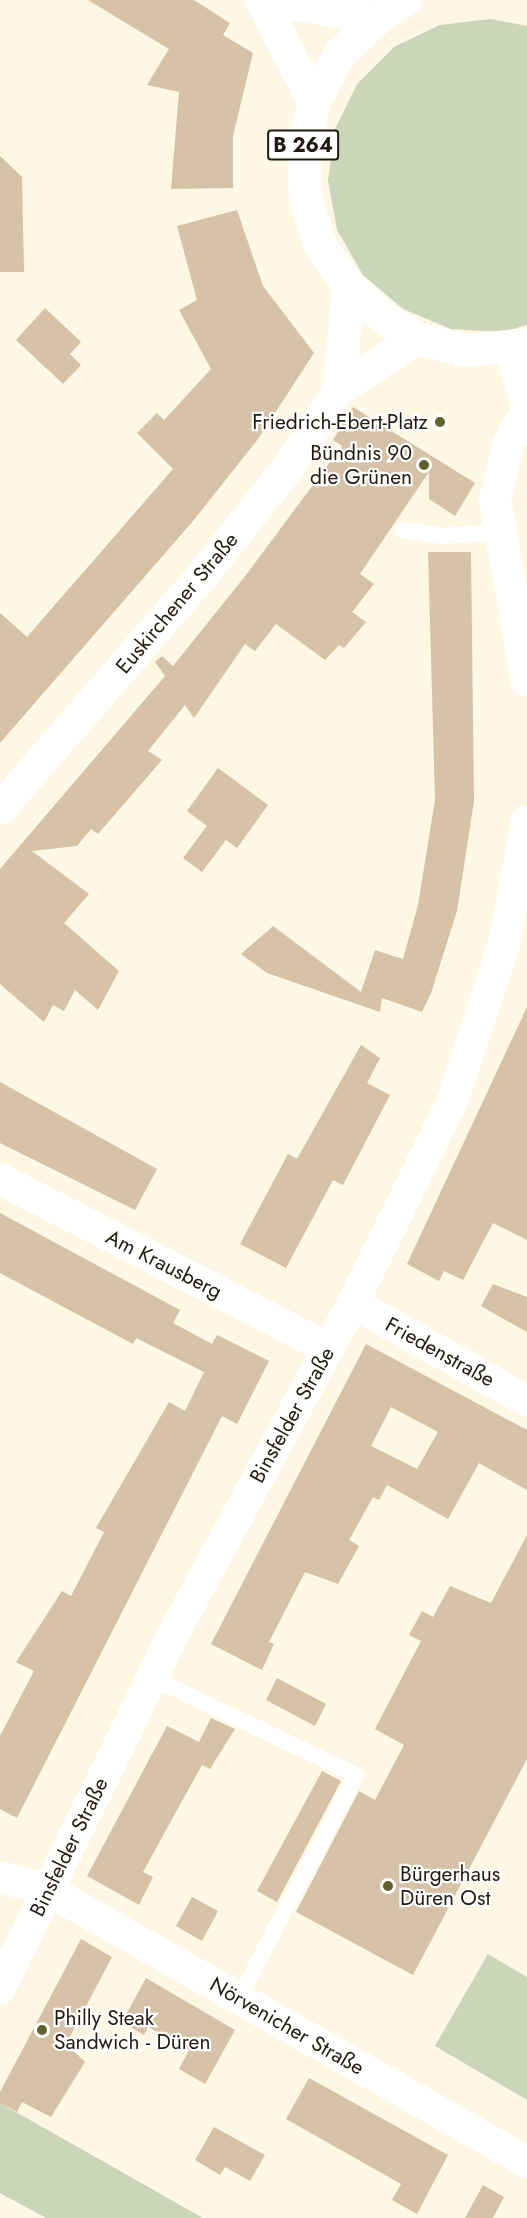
<!DOCTYPE html>
<html>
<head>
<meta charset="utf-8">
<style>
  body { margin:0 }
  #map { position:relative; width:527px; height:2218px; overflow:hidden; background:#fef7e3; font-family:Jost,sans-serif }
  div>[style] { position:absolute }
  .green>* { inset:0; background:#cad5ba }
  .building>* { inset:0; background:#d6c2a6 }
  .service>* { height:16px; margin:-8px; padding:0 8px; transform-origin:8px; border-radius:8px; background:#fff }
  .minor>* { height:32px; margin:-16px; padding:0 16px; transform-origin:16px; border-radius:16px; background:#fff }
  .tertiary>* { height:33px; margin:-16.5px; padding:0 16.5px; transform-origin:16.5px; border-radius:16.5px; background:#fff }
  .primary>* { height:33px; margin:-16.5px; padding:0 16.5px; transform-origin:16.5px; border-radius:16.5px; background:#fff }
  .dots>* { width:16px; height:16px; translate:-50% -50%; box-sizing:border-box; border:3px solid #fff; border-radius:50% }
  span { translate:-50% -50%; white-space:nowrap; text-align:center; line-height:1.15; -webkit-text-stroke:4.5px #fff; paint-order:stroke }
  .shield-label span { padding:2px 4px; background:#fff; border:2px solid; border-radius:4px; -webkit-text-stroke-width:0 }
  .shield-label { font-size:20px; color:#201b0f; font-weight:700 }
  .poi-label { font-size:21px; color:#201b0f }
  .right { translate:-100% -50%; text-align:right }
  .left { translate:0 -50%; text-align:left }
  .street-label { font-size:21px; color:#201b0f }
</style>
</head>
<body>
<div id="map">
  <div class="green">
    <i style="clip-path:polygon(491px 19px,527px 26px,527px 325px,503px 332px,451px 329px,403px 309px,363px 275px,337px 230px,328px 180px,335px 129px,357px 84px,394px 47px,440px 25px)"></i>
    <i style="clip-path:polygon(488px 1954px,527px 1977px,527px 2100px,435px 2046px)"></i>
    <i style="clip-path:polygon(0 2103px,203px 2218px,46px 2218px,0 2193px)"></i>
  </div>
  <div class="building">
    <i style="clip-path:polygon(88px 0,194px 0,230px 23px,223px 35px,253px 53px,233px 136px,233px 188px,171px 189px,179px 92px,147px 85px,169px 49px)"></i>
    <i style="clip-path:polygon(0 156px,22px 177px,24px 272px,0 272px)"></i>
    <i style="clip-path:polygon(237px 210px,263px 286px,314px 353px,258px 439px,193px 521px,0 743px,0 613px,27px 637px,173px 469px,137px 433px,157px 413px,164px 420px,211px 369px,179px 310px,197px 300px,177px 226px)"></i>
    <i style="clip-path:polygon(45px 308px,81px 342px,70px 354px,81px 365px,63px 384px,16px 340px)"></i>
    <i style="clip-path:polygon(353px 407px,475px 483px,455px 516px,429px 499px,429px 472px,360px 574px,374px 584px,352px 612px,366px 622px,344px 648px,339px 645px,325px 660px,276px 624px,255px 651px,245px 644px,194px 718px,185px 705px,148px 751px,162px 760px,98px 834px,91px 829px,77px 846px,32px 851px,89px 894px,64px 923px,119px 971px,98px 1010px,75px 990px,64px 1011px,53px 1005px,44px 1022px,0 984px,0 869px,165px 676px,155px 662px,162px 656px,173px 666px,246px 575px,342px 446px,333px 440px)"></i>
    <i style="clip-path:polygon(428px 552px,471px 552px,474px 801px,457px 911px,431px 993px,422px 1012px,382px 998px,380px 1012px,267px 973px,241px 954px,273px 926px,361px 992px,375px 950px,403px 959px,418px 905px,435px 800px)"></i>
    <i style="clip-path:polygon(218px 768px,268px 805px,237px 848px,226px 840px,202px 872px,183px 858px,207px 826px,187px 811px)"></i>
    <i style="clip-path:polygon(527px 1007px,527px 1240px,493px 1223px,463px 1280px,444px 1271px,439px 1281px,407px 1264px)"></i>
    <i style="clip-path:polygon(361px 1045px,380px 1058px,367px 1083px,390px 1095px,343px 1185px,333px 1180px,286px 1268px,240px 1244px,288px 1154px,297px 1159px)"></i>
    <i style="clip-path:polygon(0 1082px,157px 1169px,135px 1210px,0 1143px)"></i>
    <i style="clip-path:polygon(0 1213px,180px 1310px,173px 1323px,212px 1344px,217px 1335px,269px 1361px,237px 1424px,222px 1416px,17px 1818px,0 1809px,0 1736px,34px 1671px,16px 1662px,62px 1591px,71px 1596px,104px 1532px,96px 1528px,169px 1402px,185px 1411px,204px 1372px,136px 1338px,133px 1344px,0 1273px)"></i>
    <i style="clip-path:polygon(493px 1284px,527px 1297px,527px 1332px,481px 1306px)"></i>
    <i style="clip-path:polygon(evenodd,366px 1344px,527px 1430px,527px 1490px,479px 1463px,448px 1519px,387px 1485px,379px 1500px,373px 1497px,349px 1540px,359px 1546px,338px 1584px,305px 1572px,269px 1642px,274px 1644px,262px 1670px,211px 1644px,366px 1344px,391px 1407px,438px 1432px,417px 1469px,371px 1446px,391px 1407px)"></i>
    <i style="clip-path:polygon(527px 1535px,527px 1759px,413px 1975px,296px 1912px,359px 1791px,375px 1800px,404px 1745px,375px 1729px,421px 1641px,409px 1635px,422px 1611px,433px 1617px,450px 1586px,491px 1603px)"></i>
    <i style="clip-path:polygon(277px 1678px,326px 1704px,315px 1726px,266px 1700px)"></i>
    <i style="clip-path:polygon(211px 1718px,235px 1729px,210px 1769px,202px 1765px,182px 1801px,143px 1872px,153px 1877px,139px 1905px,87px 1876px,167px 1726px,199px 1742px)"></i>
    <i style="clip-path:polygon(322px 1771px,341px 1781px,277px 1902px,257px 1891px)"></i>
    <i style="clip-path:polygon(192px 1897px,218px 1911px,202px 1941px,176px 1926px)"></i>
    <i style="clip-path:polygon(81px 1939px,112px 1957px,66px 2044px,85px 2062px,51px 2117px,22px 2102px,17px 2112px,0 2103px,0 2092px)"></i>
    <i style="clip-path:polygon(146px 1978px,235px 2030px,205px 2084px,179px 2069px,189px 2050px,148px 2027px,144px 2035px,122px 2022px)"></i>
    <i style="clip-path:polygon(309px 2078px,448px 2155px,417px 2214px,392px 2200px,401px 2184px,286px 2119px)"></i>
    <i style="clip-path:polygon(214px 2127px,265px 2155px,250px 2181px,225px 2167px,220px 2175px,195px 2160px)"></i>
    <i style="clip-path:polygon(483px 2185px,504px 2197px,493px 2218px,465px 2218px)"></i>
  </div>
  <div class="service">
    <i style="left:403px;top:530px;width:38px;rotate:9deg"></i>
    <i style="left:441px;top:536px;width:60px;rotate:-3.8deg"></i>
    <i style="left:152px;top:1678px;width:226px;rotate:25.4deg"></i>
    <i style="left:356px;top:1775px;width:252px;rotate:117.7deg"></i>
  </div>
  <div class="minor">
    <i style="left:510px;top:348px;width:59px;rotate:73.4deg"></i>
    <i style="left:527px;top:410px;width:38px;rotate:119deg"></i>
    <i style="left:509px;top:443px;width:59px;rotate:103.8deg"></i>
    <i style="left:495px;top:500px;width:184px;rotate:80deg"></i>
    <i style="left:0;top:1179px;width:369px;rotate:27.3deg"></i>
    <i style="left:353px;top:1303px;width:200px;rotate:29.4deg"></i>
    <i style="left:0;top:1877px;width:50px;rotate:15.2deg"></i>
    <i style="left:48px;top:1890px;width:551px;rotate:29.59deg"></i>
    <i style="left:0;top:1988px;width:398px;rotate:-63.9deg"></i>
    <i style="left:175px;top:1631px;width:373px;rotate:-61.5deg"></i>
    <i style="left:353px;top:1303px;width:226px;rotate:-63.8deg"></i>
    <i style="left:453px;top:1100px;width:164px;rotate:-71.9deg"></i>
    <i style="left:504px;top:944px;width:125px;rotate:-79.4deg"></i>
  </div>
  <div class="tertiary">
    <i style="left:339px;top:388px;width:103px;rotate:-85deg"></i>
    <i style="left:0;top:808px;width:307px;rotate:-49.1deg"></i>
    <i style="left:201px;top:576px;width:137px;rotate:-51.5deg"></i>
    <i style="left:286px;top:469px;width:97px;rotate:-56.8deg"></i>
    <i style="left:339px;top:388px;width:93px;rotate:-32.7deg"></i>
  </div>
  <div class="primary">
    <i style="left:261px;top:0;width:115px;rotate:62.5deg"></i>
    <i style="left:274px;top:0;width:105px;rotate:9.9deg"></i>
    <i style="left:405px;top:0;width:33px;rotate:147deg"></i>
    <i style="left:377px;top:18px;width:52px;rotate:136.5deg"></i>
    <i style="left:339px;top:54px;width:54px;rotate:117.5deg"></i>
    <i style="left:314px;top:102px;width:46px;rotate:103.7deg"></i>
    <i style="left:303px;top:147px;width:51px;rotate:87.8deg"></i>
    <i style="left:305px;top:198px;width:49px;rotate:72.3deg"></i>
    <i style="left:320px;top:245px;width:49px;rotate:55deg"></i>
    <i style="left:348px;top:285px;width:47px;rotate:42.4deg"></i>
    <i style="left:383px;top:317px;width:40px;rotate:32deg"></i>
    <i style="left:417px;top:338px;width:49px;rotate:14deg"></i>
    <i style="left:465px;top:350px;width:62px;rotate:-5.5deg"></i>
  </div>
  <div class="dots">
    <i style="left:440px;top:422px;background:#62602d"></i>
    <i style="left:424px;top:465px;background:#62602d"></i>
    <i style="left:388px;top:1886px;background:#62602d"></i>
    <i style="left:42px;top:2030px;background:#62602d"></i>
  </div>
  <div class="shield-label">
    <span style="left:303px;top:145px">B 264</span>
  </div>
  <div class="poi-label">
    <span class="right" style="left:428px;top:422px">Friedrich-Ebert-Platz</span>
    <span class="right" style="left:412px;top:465px">Bündnis 90<br>die Grünen</span>
    <span class="left" style="left:400px;top:1886px">Bürgerhaus<br>Düren Ost</span>
    <span class="left" style="left:54px;top:2030px">Philly Steak<br>Sandwich - Düren</span>
  </div>
  <div class="street-label">
    <span style="left:177px;top:603px;rotate:-50deg">Euskirchener Straße</span>
    <span style="left:164px;top:1264px;rotate:27deg">Am Krausberg</span>
    <span style="left:440px;top:1352px;rotate:29deg">Friedenstraße</span>
    <span style="left:292px;top:1415px;rotate:-61deg">Binsfelder Straße</span>
    <span style="left:69px;top:1847px;rotate:-64deg">Binsfelder Straße</span>
    <span style="left:287px;top:2026px;rotate:30deg">Nörvenicher Straße</span>
  </div>
</div>
</body>
</html>
